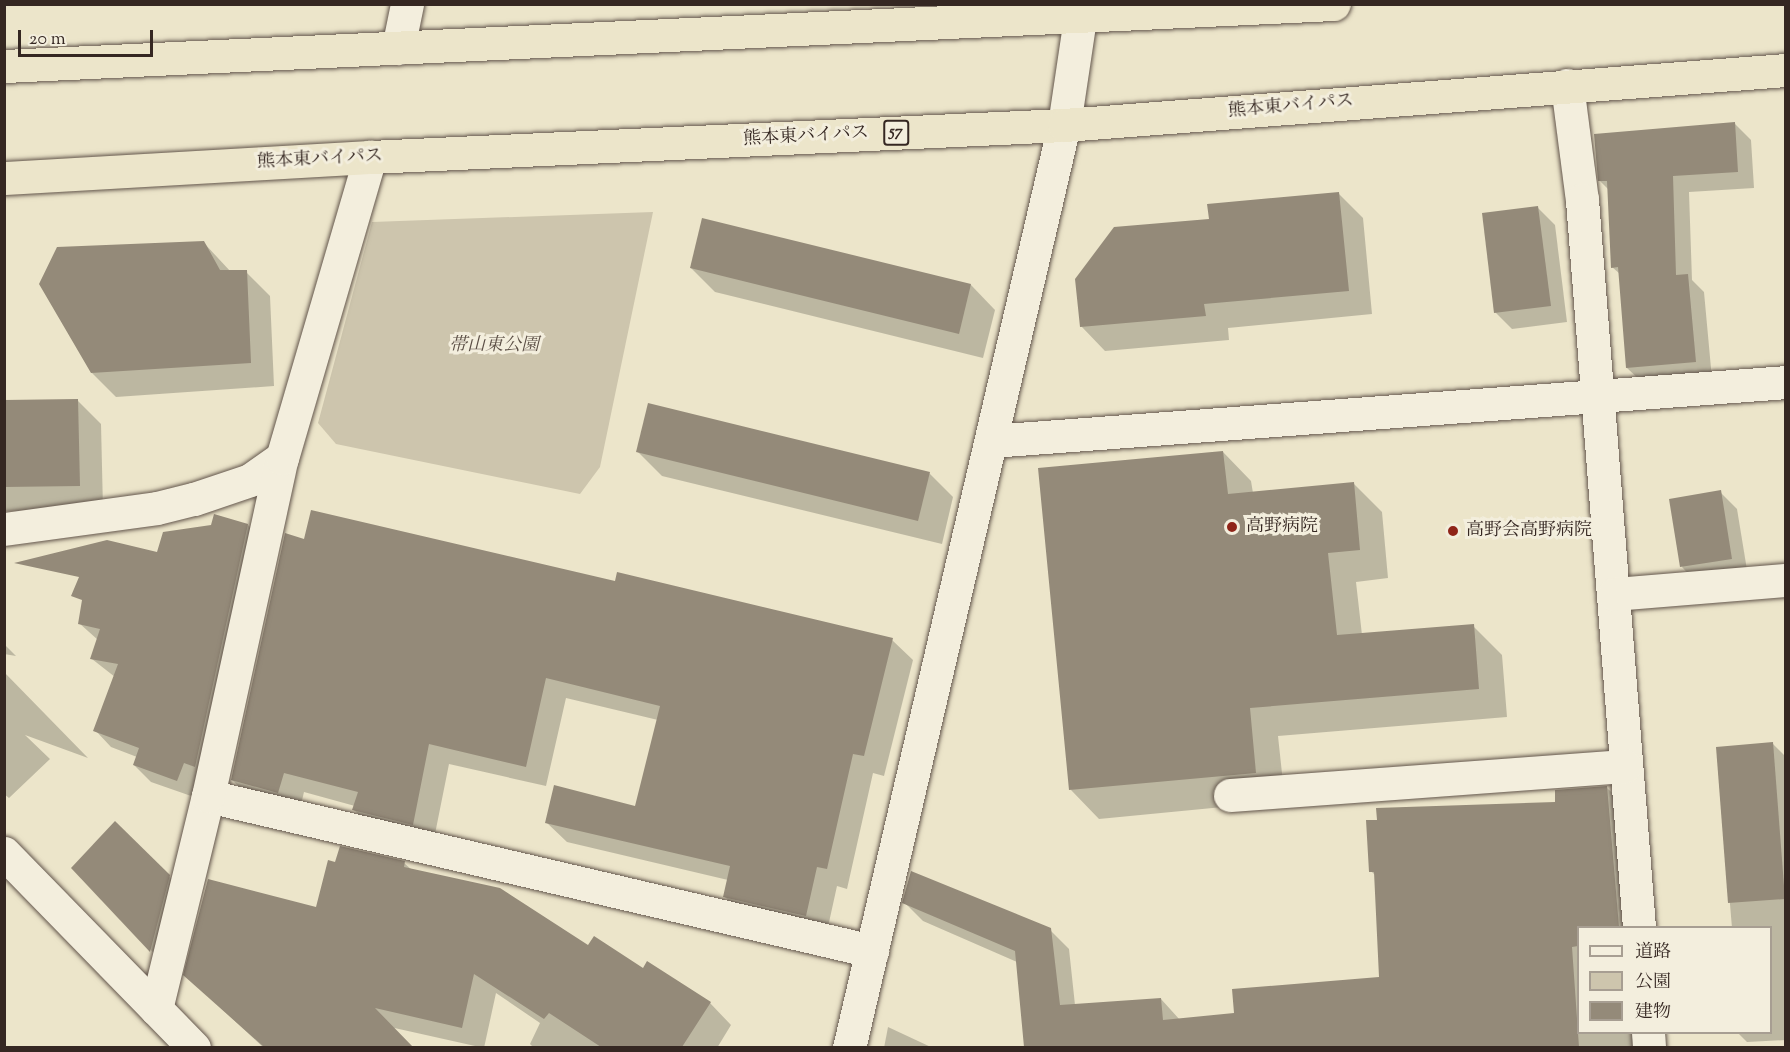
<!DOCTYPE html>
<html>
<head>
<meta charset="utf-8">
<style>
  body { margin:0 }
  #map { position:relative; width:1790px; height:1052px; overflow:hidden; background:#ece5ca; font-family:"Sorts Mill Goudy","Noto Serif JP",serif }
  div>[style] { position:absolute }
  .green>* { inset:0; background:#cdc5ad }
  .shadow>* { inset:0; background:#0003 }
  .building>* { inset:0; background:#948a79 }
  .roads { filter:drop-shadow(0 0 2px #63564c) drop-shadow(0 0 2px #63564c) }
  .minor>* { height:33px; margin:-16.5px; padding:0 16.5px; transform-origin:16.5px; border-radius:16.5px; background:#f3eedd }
  .highway>* { height:33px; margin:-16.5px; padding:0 16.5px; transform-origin:16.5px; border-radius:16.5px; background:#ece5ca }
  .dots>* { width:16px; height:16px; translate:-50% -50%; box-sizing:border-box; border:3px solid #f3eedd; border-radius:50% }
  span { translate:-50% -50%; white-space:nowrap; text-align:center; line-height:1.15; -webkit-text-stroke:6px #f3eedd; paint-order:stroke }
  .shield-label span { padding:2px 4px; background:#f3eedd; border:2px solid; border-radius:4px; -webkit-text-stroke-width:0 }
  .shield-label { font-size:16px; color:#352722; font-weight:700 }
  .street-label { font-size:18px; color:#352722 }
  .park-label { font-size:18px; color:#5b4e45; font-style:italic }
  .poi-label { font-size:18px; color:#352722 }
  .left { translate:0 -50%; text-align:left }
  .frame { position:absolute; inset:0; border:6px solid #352722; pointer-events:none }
  .legend { position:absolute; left:1577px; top:926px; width:195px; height:108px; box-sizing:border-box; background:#f3eedd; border:2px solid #a79e92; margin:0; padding:8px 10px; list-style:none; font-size:18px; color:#352722 }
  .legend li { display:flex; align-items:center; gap:12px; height:30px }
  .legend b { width:30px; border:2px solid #a79e92 }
  .scale { position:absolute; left:18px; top:30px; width:135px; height:27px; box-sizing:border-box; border:3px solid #352722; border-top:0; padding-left:8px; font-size:18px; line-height:21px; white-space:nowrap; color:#352722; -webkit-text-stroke:4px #f3eedd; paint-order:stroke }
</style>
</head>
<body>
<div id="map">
  <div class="green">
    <i style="clip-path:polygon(653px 212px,600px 467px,580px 494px,336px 444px,318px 423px,372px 222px)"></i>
  </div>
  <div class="shadow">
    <i style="clip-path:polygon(1734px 123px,1751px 140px,1754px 188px,1689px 192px,1692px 280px,1704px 292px,1712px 379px,1644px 384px,1627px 368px,1620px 274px,1612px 267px,1609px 190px,1600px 181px)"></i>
    <i style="clip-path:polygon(1339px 194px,1363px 218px,1372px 314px,1228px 328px,1229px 340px,1105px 351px,1081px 326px,1210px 221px)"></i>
    <i style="clip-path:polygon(1538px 208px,1555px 225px,1567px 322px,1512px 329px,1495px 312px)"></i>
    <i style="clip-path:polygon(204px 243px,231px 272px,246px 272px,270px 296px,274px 386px,116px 397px,92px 373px)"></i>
    <i style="clip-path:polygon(691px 268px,971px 285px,995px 310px,983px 358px,715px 292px)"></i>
    <i style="clip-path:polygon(77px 400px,101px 424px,103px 509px,4px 511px,4px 402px)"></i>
    <i style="clip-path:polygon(638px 452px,929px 473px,953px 497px,942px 544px,662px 476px)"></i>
    <i style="clip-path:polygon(1223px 452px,1251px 481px,1253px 493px,1353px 483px,1382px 512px,1388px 578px,1356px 582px,1362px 635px,1473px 626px,1502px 655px,1507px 717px,1278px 736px,1285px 801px,1099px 819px,1071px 790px)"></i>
    <i style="clip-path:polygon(1720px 492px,1737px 509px,1748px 576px,1698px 584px,1682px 567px)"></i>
    <i style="clip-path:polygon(248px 525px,265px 542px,194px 797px,151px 782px,134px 765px,137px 757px,111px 747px,95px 730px,115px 677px,92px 659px,98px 640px,79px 623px,159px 554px)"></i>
    <i style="clip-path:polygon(305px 541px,616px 583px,892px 640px,913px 660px,884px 776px,873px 773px,847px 889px,837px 886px,826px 936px,745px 917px,724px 896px,728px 880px,567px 842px,546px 822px,636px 808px,658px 720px,566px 698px,546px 786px,449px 764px,433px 844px,374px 830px,354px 810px,355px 806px,304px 792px,299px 813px,253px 800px,232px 780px)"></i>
    <i style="clip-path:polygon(4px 644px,16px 656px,4px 654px)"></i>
    <i style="clip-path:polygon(4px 672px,88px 758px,25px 735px,50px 759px,9px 798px,4px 794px)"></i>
    <i style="clip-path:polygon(1773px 744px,1786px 757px,1786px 1040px,1747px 1042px,1737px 1032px,1770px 1032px,1770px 928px,1732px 928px,1717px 748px)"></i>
    <i style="clip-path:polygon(1607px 788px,1626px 806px,1635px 928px,1578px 928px,1578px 1032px,1638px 1032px,1640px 1048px,1025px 1048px,1017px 962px,923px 921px,904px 902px,1050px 930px,1069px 949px,1075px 1005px,1161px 999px,1180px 1020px,1236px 1014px,1380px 979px,1376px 876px,1371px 871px)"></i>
    <i style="clip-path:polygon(115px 823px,186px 893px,167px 967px,73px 868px)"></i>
    <i style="clip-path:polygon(404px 863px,412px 870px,644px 970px,710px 1003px,731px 1025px,717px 1048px,534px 1048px,530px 1044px,540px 1023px,496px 993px,484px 1048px,390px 1027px,410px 1048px,264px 1048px,185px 975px)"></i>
    <i style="clip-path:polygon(888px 1027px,933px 1048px,884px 1048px)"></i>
  </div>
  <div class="building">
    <i style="clip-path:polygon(1735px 122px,1738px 172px,1673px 176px,1676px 275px,1688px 274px,1696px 362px,1626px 368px,1618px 267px,1611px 268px,1607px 181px,1598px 181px,1594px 134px)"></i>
    <i style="clip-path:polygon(1339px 192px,1349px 291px,1204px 304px,1206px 316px,1080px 327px,1075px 279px,1114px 227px,1209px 219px,1207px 204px)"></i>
    <i style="clip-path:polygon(1538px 206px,1551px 306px,1494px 313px,1482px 213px)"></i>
    <i style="clip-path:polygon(702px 218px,971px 284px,959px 334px,690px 268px)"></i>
    <i style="clip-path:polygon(204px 241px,220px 270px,247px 270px,251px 363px,91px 373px,39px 284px,57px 247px)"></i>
    <i style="clip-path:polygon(78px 399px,80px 486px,4px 487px,4px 400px)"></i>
    <i style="clip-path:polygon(648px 403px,930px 472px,918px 521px,636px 452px)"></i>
    <i style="clip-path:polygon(1223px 451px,1228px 494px,1354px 482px,1360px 550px,1328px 553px,1337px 635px,1474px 624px,1479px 689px,1250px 708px,1256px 773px,1069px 790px,1038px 468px)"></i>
    <i style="clip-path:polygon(1721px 490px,1732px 559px,1680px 567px,1669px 499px)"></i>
    <i style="clip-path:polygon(311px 510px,615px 581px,617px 572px,893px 638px,864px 756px,853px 754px,827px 869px,817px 867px,806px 916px,723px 897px,730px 866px,545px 823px,554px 785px,635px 806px,660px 706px,546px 678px,526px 767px,429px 744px,413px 825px,352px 810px,358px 792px,284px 773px,278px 793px,231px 780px,285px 533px,304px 539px)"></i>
    <i style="clip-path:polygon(214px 514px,248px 524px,195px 767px,184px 763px,177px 781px,133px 765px,139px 748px,93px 731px,118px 664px,90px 659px,100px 629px,78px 624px,82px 600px,71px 596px,79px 577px,14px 563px,107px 540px,157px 552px,163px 532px,211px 525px)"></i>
    <i style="clip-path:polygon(1773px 742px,1785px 899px,1728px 903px,1716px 747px)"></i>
    <i style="clip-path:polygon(1607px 786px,1619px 927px,1578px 927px,1578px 946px,1572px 947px,1579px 1047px,1024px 1047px,1015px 951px,902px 903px,911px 871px,1051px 928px,1060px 1005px,1161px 998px,1163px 1020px,1234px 1013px,1232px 989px,1379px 977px,1374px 872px,1369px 872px,1366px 820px,1377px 820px,1376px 808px,1555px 802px,1555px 790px)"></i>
    <i style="clip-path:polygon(115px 821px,170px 875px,150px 952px,71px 868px)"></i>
    <i style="clip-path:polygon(340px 846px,405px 861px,404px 867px,500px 888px,588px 945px,594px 936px,643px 968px,647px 961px,711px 1002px,682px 1047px,601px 1047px,549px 1013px,544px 1019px,474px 974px,462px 1028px,375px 1008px,413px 1047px,264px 1047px,183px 975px,208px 879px,316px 907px,328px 860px,335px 862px)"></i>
  </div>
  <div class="roads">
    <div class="minor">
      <i style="left:398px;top:48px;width:45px;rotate:-78.4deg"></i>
      <i style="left:1567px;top:85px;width:116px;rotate:82.6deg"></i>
      <i style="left:1582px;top:200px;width:730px;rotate:85.52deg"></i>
      <i style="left:991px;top:441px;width:797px;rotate:-4.24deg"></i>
      <i style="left:4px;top:529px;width:154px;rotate:-7.8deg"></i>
      <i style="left:157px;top:508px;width:38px;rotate:-14deg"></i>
      <i style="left:194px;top:499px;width:59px;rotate:-18.7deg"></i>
      <i style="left:250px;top:480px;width:39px;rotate:-35deg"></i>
      <i style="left:1614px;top:594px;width:173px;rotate:-4.7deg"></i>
      <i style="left:1230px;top:795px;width:396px;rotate:-4.2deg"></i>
      <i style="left:208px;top:796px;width:682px;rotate:13.14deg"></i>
      <i style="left:4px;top:853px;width:272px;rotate:45.7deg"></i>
      <i style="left:156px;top:1009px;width:219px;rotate:-76.3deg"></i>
      <i style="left:208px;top:796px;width:346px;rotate:-77.7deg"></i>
      <i style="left:282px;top:458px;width:314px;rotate:-73.7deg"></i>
      <i style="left:1648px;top:1032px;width:16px;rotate:86deg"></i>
      <i style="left:849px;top:1048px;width:948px;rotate:-76.89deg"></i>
      <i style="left:1064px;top:125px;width:122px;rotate:-81.5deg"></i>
    </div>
    <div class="highway">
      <i style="left:4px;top:66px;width:1331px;rotate:-2.67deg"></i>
      <i style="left:4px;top:178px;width:367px;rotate:-3.3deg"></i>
      <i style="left:370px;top:157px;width:695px;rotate:-2.64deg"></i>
      <i style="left:1064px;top:125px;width:724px;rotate:-4.36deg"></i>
    </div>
  </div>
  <div class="dots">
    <i style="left:1232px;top:527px;background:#8f2418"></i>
    <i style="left:1453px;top:531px;background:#8f2418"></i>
  </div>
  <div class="shield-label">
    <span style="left:896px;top:133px">57</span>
  </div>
  <div class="street-label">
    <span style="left:1291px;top:107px;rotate:-5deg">熊本東バイパス</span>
    <span style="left:806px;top:137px;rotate:-3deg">熊本東バイパス</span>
    <span style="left:320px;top:160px;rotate:-3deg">熊本東バイパス</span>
  </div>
  <div class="park-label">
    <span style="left:494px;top:346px">帯山東公園</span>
  </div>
  <div class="poi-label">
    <span class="left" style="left:1246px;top:527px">高野病院</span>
    <span class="left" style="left:1466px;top:531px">高野会高野病院</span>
  </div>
  <div class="frame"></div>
  <ul class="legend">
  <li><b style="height:8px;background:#f3eedd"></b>道路</li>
  <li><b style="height:16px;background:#cdc5ad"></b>公園</li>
  <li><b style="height:16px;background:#948a79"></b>建物</li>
  </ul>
  <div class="scale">20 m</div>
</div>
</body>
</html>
